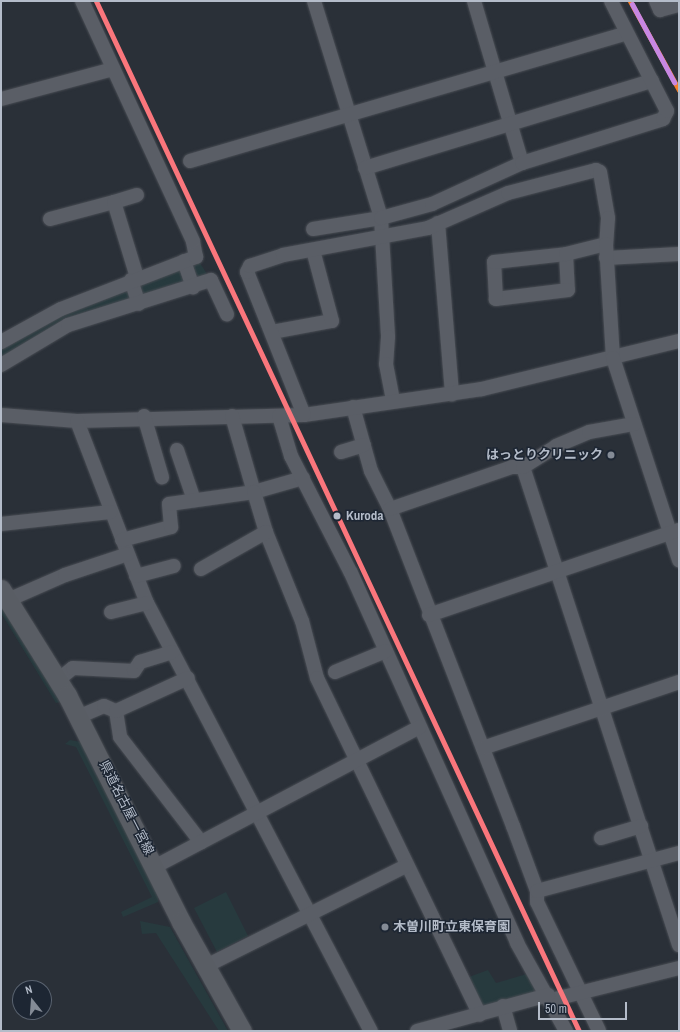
<!DOCTYPE html>
<html>
<head>
<meta charset="utf-8">
<style>
  body { margin:0 }
  #map { position:relative; width:680px; height:1032px; overflow:hidden; background:#2a3038; font-family:"Archivo Narrow","Noto Sans JP",sans-serif }
  div>[style] { position:absolute }
  .green>* { inset:0; background:#273a3e }
  .roads { filter:drop-shadow(0 0 1px #484c53) drop-shadow(0 0 1px #484c53) }
  .minor>* { height:14px; margin:-7px; padding:0 7px; transform-origin:7px; border-radius:7px; background:#5a5e66 }
  .secondary>* { height:19px; margin:-9.5px; padding:0 9.5px; transform-origin:9.5px; border-radius:9.5px; background:#595d64 }
  .rail-1>* { height:5px; margin:-2.5px; padding:0 2.5px; transform-origin:2.5px; border-radius:2.5px; background:#fa767c }
  .rail-2>* { height:5px; margin:-2.5px; padding:0 2.5px; transform-origin:2.5px; border-radius:2.5px; background:#f57f2a }
  .rail-3>* { height:5px; margin:-2.5px; padding:0 2.5px; transform-origin:2.5px; border-radius:2.5px; background:#c787e3 }
  .dots>* { width:11px; height:11px; translate:-50% -50%; box-sizing:border-box; border:2px solid #1d2633; border-radius:50% }
  span { translate:-50% -50%; white-space:nowrap; text-align:center; line-height:1.15; -webkit-text-stroke:3px #1d2633; paint-order:stroke }
  .poi-label { font-size:13px; color:#b4bcc9; font-weight:700 }
  .right { translate:-100% -50%; text-align:right }
  .left { translate:0 -50%; text-align:left }
  .stop-label { font-size:13px; color:#b4bcc9; font-weight:700 }
  .street-label { font-size:13px; color:#b4bcc9 }
  .frame { position:absolute; inset:0; border:2px solid #b4bcc9; pointer-events:none }
  .north { position:absolute; left:12px; top:980px; width:40px; height:40px; box-sizing:border-box; background:#1d2633; border:1px solid #59626f; border-radius:50%; rotate:343deg; font-size:11px; font-weight:700; line-height:16px; text-align:center; color:#b4bcc9 }
  .north::after { content:''; display:block; margin:auto; width:14px; height:18px; background:#848b96; clip-path:polygon(50% 0,100% 100%,50% 72%,0 100%) }
  .scale { position:absolute; left:538px; top:1002px; width:89px; height:18px; box-sizing:border-box; border:2px solid #b4bcc9; border-top:0; padding-left:5px; font-size:12px; line-height:14px; white-space:nowrap; color:#b4bcc9; -webkit-text-stroke:3px #1d2633; paint-order:stroke }
</style>
</head>
<body>
<div id="map">
  <div class="green">
    <i style="clip-path:polygon(196px 257px,211px 280px,68px 325px,1px 366px,1px 342px)"></i>
    <i style="clip-path:polygon(1px 605px,61px 702px,56px 703px,1px 613px)"></i>
    <i style="clip-path:polygon(70px 740px,81px 742px,158px 893px,158px 902px,123px 917px,121px 912px,152px 897px,76px 747px,65px 744px)"></i>
    <i style="clip-path:polygon(226px 892px,248px 936px,217px 952px,194px 908px)"></i>
    <i style="clip-path:polygon(140px 921px,170px 927px,228px 1031px,219px 1031px,156px 933px,142px 934px)"></i>
    <i style="clip-path:polygon(488px 970px,496px 983px,530px 973px,542px 997px,483px 1014px,469px 977px)"></i>
  </div>
  <div class="roads">
    <div class="minor">
      <i style="left:314px;top:1px;width:227px;rotate:72.8deg"></i>
      <i style="left:381px;top:218px;width:119px;rotate:86.6deg"></i>
      <i style="left:388px;top:337px;width:27px;rotate:94deg"></i>
      <i style="left:386px;top:364px;width:38px;rotate:79deg"></i>
      <i style="left:474px;top:1px;width:169px;rotate:73.5deg"></i>
      <i style="left:656px;top:1px;width:10px;rotate:66deg"></i>
      <i style="left:660px;top:10px;width:20px;rotate:-15deg"></i>
      <i style="left:1px;top:99px;width:116px;rotate:-15deg"></i>
      <i style="left:190px;top:161px;width:455px;rotate:-16.3deg"></i>
      <i style="left:365px;top:168px;width:300px;rotate:-16.9deg"></i>
      <i style="left:114px;top:202px;width:24px;rotate:-17deg"></i>
      <i style="left:50px;top:219px;width:66px;rotate:-14.9deg"></i>
      <i style="left:114px;top:202px;width:78px;rotate:73deg"></i>
      <i style="left:438px;top:223px;width:172px;rotate:85.3deg"></i>
      <i style="left:313px;top:229px;width:69px;rotate:-9.2deg"></i>
      <i style="left:381px;top:218px;width:53px;rotate:-15.4deg"></i>
      <i style="left:432px;top:204px;width:99px;rotate:-24.5deg"></i>
      <i style="left:522px;top:163px;width:148px;rotate:-17.3deg"></i>
      <i style="left:663px;top:119px;width:9px;rotate:-63deg"></i>
      <i style="left:667px;top:111px;width:123px;rotate:-117deg"></i>
      <i style="left:566px;top:254px;width:36px;rotate:87deg"></i>
      <i style="left:568px;top:290px;width:73px;rotate:172.9deg"></i>
      <i style="left:496px;top:299px;width:37px;rotate:-93deg"></i>
      <i style="left:494px;top:262px;width:72px;rotate:-6.3deg"></i>
      <i style="left:566px;top:254px;width:41px;rotate:-14deg"></i>
      <i style="left:606px;top:258px;width:73px;rotate:-3.1deg"></i>
      <i style="left:184px;top:261px;width:28px;rotate:71deg"></i>
      <i style="left:131px;top:280px;width:25px;rotate:72deg"></i>
      <i style="left:272px;top:332px;width:61px;rotate:-10.4deg"></i>
      <i style="left:332px;top:321px;width:73px;rotate:-105deg"></i>
      <i style="left:1px;top:342px;width:68px;rotate:-28.8deg"></i>
      <i style="left:61px;top:309px;width:145px;rotate:-21.1deg"></i>
      <i style="left:196px;top:257px;width:16px;rotate:-101deg"></i>
      <i style="left:193px;top:241px;width:264px;rotate:-114.8deg"></i>
      <i style="left:1px;top:365px;width:78px;rotate:-30.8deg"></i>
      <i style="left:68px;top:325px;width:150px;rotate:-17.5deg"></i>
      <i style="left:211px;top:280px;width:38px;rotate:65deg"></i>
      <i style="left:353px;top:407px;width:66px;rotate:74.3deg"></i>
      <i style="left:371px;top:471px;width:42px;rotate:63.4deg"></i>
      <i style="left:390px;top:509px;width:340px;rotate:68.8deg"></i>
      <i style="left:513px;top:826px;width:69px;rotate:69.7deg"></i>
      <i style="left:537px;top:891px;width:11px;rotate:90deg"></i>
      <i style="left:537px;top:902px;width:143px;rotate:64.3deg"></i>
      <i style="left:1px;top:415px;width:76px;rotate:4.5deg"></i>
      <i style="left:77px;top:421px;width:227px;rotate:-1.5deg"></i>
      <i style="left:304px;top:415px;width:180px;rotate:-8.3deg"></i>
      <i style="left:482px;top:389px;width:203px;rotate:-13.7deg"></i>
      <i style="left:304px;top:415px;width:154px;rotate:-111.7deg"></i>
      <i style="left:247px;top:272px;width:7px;rotate:-63deg"></i>
      <i style="left:250px;top:266px;width:35px;rotate:-18deg"></i>
      <i style="left:283px;top:255px;width:147px;rotate:-10.5deg"></i>
      <i style="left:428px;top:228px;width:87px;rotate:-23.6deg"></i>
      <i style="left:508px;top:193px;width:91px;rotate:-14.6deg"></i>
      <i style="left:596px;top:170px;width:4px;rotate:27deg"></i>
      <i style="left:600px;top:172px;width:47px;rotate:80.1deg"></i>
      <i style="left:608px;top:218px;width:26px;rotate:94deg"></i>
      <i style="left:606px;top:244px;width:114px;rotate:86.5deg"></i>
      <i style="left:613px;top:358px;width:213px;rotate:71.9deg"></i>
      <i style="left:144px;top:416px;width:64px;rotate:73.6deg"></i>
      <i style="left:232px;top:416px;width:79px;rotate:73.9deg"></i>
      <i style="left:254px;top:492px;width:51px;rotate:-15.9deg"></i>
      <i style="left:279px;top:416px;width:42px;rotate:73.3deg"></i>
      <i style="left:291px;top:456px;width:131px;rotate:62.9deg"></i>
      <i style="left:351px;top:573px;width:406px;rotate:65.8deg"></i>
      <i style="left:517px;top:943px;width:101px;rotate:60.9deg"></i>
      <i style="left:77px;top:421px;width:195px;rotate:69deg"></i>
      <i style="left:147px;top:603px;width:483px;rotate:62.4deg"></i>
      <i style="left:177px;top:450px;width:53px;rotate:71.2deg"></i>
      <i style="left:341px;top:452px;width:24px;rotate:-17deg"></i>
      <i style="left:523px;top:467px;width:503px;rotate:71.93deg"></i>
      <i style="left:390px;top:509px;width:129px;rotate:-19deg"></i>
      <i style="left:512px;top:467px;width:11px"></i>
      <i style="left:523px;top:467px;width:39px;rotate:-32deg"></i>
      <i style="left:556px;top:446px;width:36px;rotate:-23deg"></i>
      <i style="left:589px;top:432px;width:46px;rotate:-10.1deg"></i>
      <i style="left:1px;top:524px;width:110px;rotate:-6.3deg"></i>
      <i style="left:122px;top:540px;width:51px;rotate:-14.9deg"></i>
      <i style="left:171px;top:527px;width:23px;rotate:-95deg"></i>
      <i style="left:169px;top:504px;width:86px;rotate:-8deg"></i>
      <i style="left:254px;top:492px;width:42px;rotate:73.3deg"></i>
      <i style="left:266px;top:532px;width:96px;rotate:68deg"></i>
      <i style="left:302px;top:621px;width:59px;rotate:75.3deg"></i>
      <i style="left:317px;top:678px;width:374px;rotate:64.2deg"></i>
      <i style="left:201px;top:569px;width:75px;rotate:-29.6deg"></i>
      <i style="left:136px;top:576px;width:39px;rotate:-15deg"></i>
      <i style="left:8px;top:600px;width:62px;rotate:-23.7deg"></i>
      <i style="left:65px;top:575px;width:66px;rotate:-18.4deg"></i>
      <i style="left:111px;top:612px;width:37px;rotate:-14deg"></i>
      <i style="left:429px;top:615px;width:264px;rotate:-18.8deg"></i>
      <i style="left:335px;top:672px;width:55px;rotate:-22.4deg"></i>
      <i style="left:58px;top:680px;width:19px;rotate:-39deg"></i>
      <i style="left:73px;top:668px;width:61px;rotate:2.8deg"></i>
      <i style="left:134px;top:671px;width:11px;rotate:-56deg"></i>
      <i style="left:140px;top:662px;width:34px;rotate:-17deg"></i>
      <i style="left:116px;top:711px;width:26px;rotate:81deg"></i>
      <i style="left:120px;top:737px;width:133px;rotate:52.4deg"></i>
      <i style="left:78px;top:717px;width:28px;rotate:-23deg"></i>
      <i style="left:104px;top:706px;width:13px;rotate:23deg"></i>
      <i style="left:116px;top:711px;width:79px;rotate:-24.6deg"></i>
      <i style="left:483px;top:748px;width:207px;rotate:-18.6deg"></i>
      <i style="left:601px;top:838px;width:42px;rotate:-16.7deg"></i>
      <i style="left:156px;top:866px;width:298px;rotate:-27.8deg"></i>
      <i style="left:537px;top:891px;width:147px;rotate:-15deg"></i>
      <i style="left:206px;top:966px;width:224px;rotate:-26.6deg"></i>
      <i style="left:551px;top:1000px;width:132px;rotate:-14deg"></i>
      <i style="left:503px;top:1006px;width:26px;rotate:74deg"></i>
      <i style="left:417px;top:1031px;width:136px;rotate:-15.4deg"></i>
    </div>
    <div class="secondary">
      <i style="left:1px;top:589px;width:125px;rotate:58.1deg"></i>
      <i style="left:67px;top:695px;width:254px;rotate:63.3deg"></i>
      <i style="left:181px;top:922px;width:125px;rotate:60.8deg"></i>
    </div>
  </div>
  <div class="rail-1">
    <i style="left:96px;top:1px;width:1138px;rotate:64.88deg"></i>
  </div>
  <div class="rail-2">
    <i style="left:630px;top:1px;width:102px;rotate:61.2deg"></i>
  </div>
  <div class="rail-3">
    <i style="left:632px;top:4px;width:89px;rotate:61.7deg"></i>
  </div>
  <div class="dots">
    <i style="left:611px;top:455px;background:#848b96"></i>
    <i style="left:337px;top:516px;background:#b4bcc9"></i>
    <i style="left:385px;top:927px;background:#848b96"></i>
  </div>
  <div class="poi-label">
    <span class="right" style="left:603px;top:455px">はっとりクリニック</span>
    <span class="left" style="left:393px;top:927px">木曽川町立東保育園</span>
  </div>
  <div class="stop-label">
    <span class="left" style="left:346px;top:516px">Kuroda</span>
  </div>
  <div class="street-label">
    <span style="left:126px;top:808px;rotate:63deg">県道名古屋一宮線</span>
  </div>
  <div class="frame"></div>
  <div class="north">N</div>
  <div class="scale">50 m</div>
</div>
</body>
</html>
